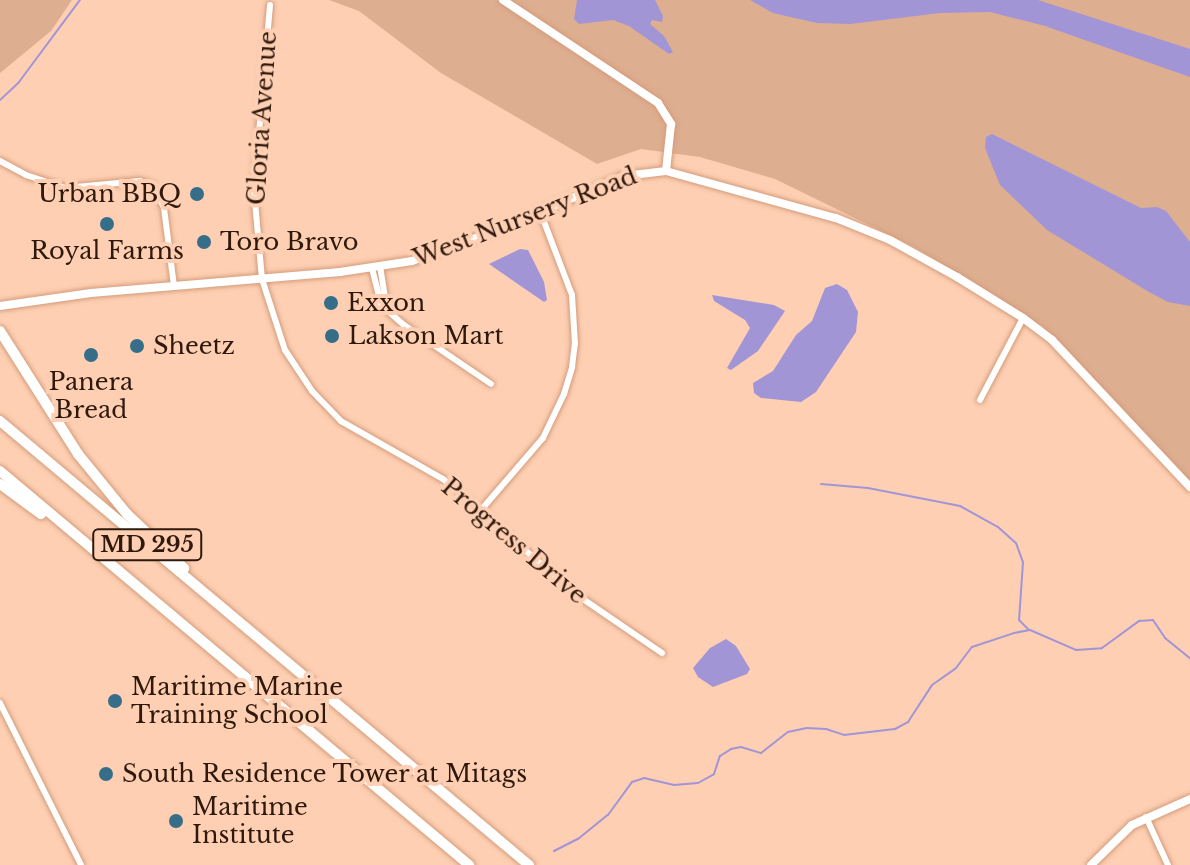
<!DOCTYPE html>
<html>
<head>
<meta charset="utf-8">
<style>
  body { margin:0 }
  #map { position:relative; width:1190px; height:865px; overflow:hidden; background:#fecfb3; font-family:"Libre Baskerville",serif }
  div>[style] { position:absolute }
  .green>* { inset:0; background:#deae91 }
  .water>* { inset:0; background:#a195d6 }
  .stream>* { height:2px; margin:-1px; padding:0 1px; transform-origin:1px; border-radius:1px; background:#a195d6 }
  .roads { filter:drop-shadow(0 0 2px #d49c7a) drop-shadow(0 0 2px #d49c7a) }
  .street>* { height:6px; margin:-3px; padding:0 3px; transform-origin:3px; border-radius:3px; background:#fff }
  .secondary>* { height:8px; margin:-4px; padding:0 4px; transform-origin:4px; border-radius:4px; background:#fff }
  .highway>* { height:10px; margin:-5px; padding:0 5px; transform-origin:5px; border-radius:5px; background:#fff }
  .dots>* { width:22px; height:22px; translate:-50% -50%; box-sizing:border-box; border:4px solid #fecfb3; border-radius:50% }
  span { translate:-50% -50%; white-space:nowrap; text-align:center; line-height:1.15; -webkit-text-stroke:8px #fecfb3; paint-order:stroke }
  .shield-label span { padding:2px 6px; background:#fecfb3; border:2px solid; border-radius:6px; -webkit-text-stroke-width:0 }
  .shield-label { font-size:22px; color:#2f190c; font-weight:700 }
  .street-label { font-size:24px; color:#2f190c }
  .poi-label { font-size:24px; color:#2f190c }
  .right { translate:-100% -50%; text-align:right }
  .left { translate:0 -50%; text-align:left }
</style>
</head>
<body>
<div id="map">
  <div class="green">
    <i style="clip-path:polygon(0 0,72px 0,51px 31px,0 73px)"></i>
    <i style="clip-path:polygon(329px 0,1190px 0,1190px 481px,1042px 326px,914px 247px,775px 179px,700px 157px,641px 149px,597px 164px,441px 73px,359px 11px)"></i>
  </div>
  <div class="water">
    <i style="clip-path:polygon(577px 0,655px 0,663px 16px,662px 22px,652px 20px,650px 24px,664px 36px,673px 52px,669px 54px,629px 26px,613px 20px,579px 24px,574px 19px)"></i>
    <i style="clip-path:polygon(750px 0,1038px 0,1190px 49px,1190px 77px,1045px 26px,990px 12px,940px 13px,850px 24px,817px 23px,773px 13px)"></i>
    <i style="clip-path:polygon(992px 134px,1141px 208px,1157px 207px,1166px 211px,1190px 242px,1190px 306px,1168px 302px,1149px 292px,1047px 230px,1000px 185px,985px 148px,986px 137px)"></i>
    <i style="clip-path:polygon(520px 249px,528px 250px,544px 282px,547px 300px,544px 302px,489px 264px)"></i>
    <i style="clip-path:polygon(837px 284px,847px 290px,858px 312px,856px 332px,816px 392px,801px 402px,761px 398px,754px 393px,753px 383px,773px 371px,796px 335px,812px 321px,825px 288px)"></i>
    <i style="clip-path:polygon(712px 295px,774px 305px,785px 311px,758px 351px,731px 370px,727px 368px,750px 328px,745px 320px,714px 301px)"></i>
    <i style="clip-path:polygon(726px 639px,736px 646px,750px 669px,747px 674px,713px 687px,698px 677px,693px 668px,710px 648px)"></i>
  </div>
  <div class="stream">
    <i style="left:0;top:100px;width:26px;rotate:-43deg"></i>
    <i style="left:19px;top:82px;width:102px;rotate:-53.4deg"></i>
    <i style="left:821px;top:484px;width:47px;rotate:4.9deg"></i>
    <i style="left:868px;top:488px;width:94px;rotate:11.1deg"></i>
    <i style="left:960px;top:506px;width:43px;rotate:28.9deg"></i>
    <i style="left:998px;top:527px;width:24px;rotate:42deg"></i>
    <i style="left:1016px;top:543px;width:20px;rotate:70deg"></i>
    <i style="left:1023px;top:562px;width:58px;rotate:93.9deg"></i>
    <i style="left:1019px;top:620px;width:14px;rotate:45deg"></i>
    <i style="left:554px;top:851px;width:27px;rotate:-27deg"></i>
    <i style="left:578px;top:839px;width:38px;rotate:-39deg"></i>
    <i style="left:608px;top:815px;width:41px;rotate:-54deg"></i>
    <i style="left:632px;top:782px;width:13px;rotate:-18deg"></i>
    <i style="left:644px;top:778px;width:31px;rotate:13deg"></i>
    <i style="left:674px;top:785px;width:24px;rotate:-5deg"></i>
    <i style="left:698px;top:783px;width:18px;rotate:-29deg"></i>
    <i style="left:714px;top:774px;width:19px;rotate:-72deg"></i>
    <i style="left:720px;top:756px;width:13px;rotate:-32deg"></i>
    <i style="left:731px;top:749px;width:10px;rotate:-11deg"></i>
    <i style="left:741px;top:747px;width:21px;rotate:17deg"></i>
    <i style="left:761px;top:753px;width:34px;rotate:-38deg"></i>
    <i style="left:788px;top:732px;width:19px;rotate:-12deg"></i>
    <i style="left:807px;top:728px;width:19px;rotate:3deg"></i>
    <i style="left:826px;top:729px;width:19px;rotate:18deg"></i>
    <i style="left:844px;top:735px;width:51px;rotate:-6.7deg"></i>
    <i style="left:895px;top:729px;width:15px;rotate:-28deg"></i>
    <i style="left:908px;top:722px;width:44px;rotate:-57deg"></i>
    <i style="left:932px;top:685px;width:29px;rotate:-35deg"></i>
    <i style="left:956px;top:668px;width:26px;rotate:-53deg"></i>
    <i style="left:972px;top:647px;width:44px;rotate:-18.4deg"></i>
    <i style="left:1014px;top:633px;width:16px;rotate:-11deg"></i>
    <i style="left:1030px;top:630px;width:50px;rotate:23.5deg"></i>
    <i style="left:1076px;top:650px;width:26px;rotate:-4deg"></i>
    <i style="left:1102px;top:648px;width:46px;rotate:-36.1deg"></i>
    <i style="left:1139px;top:621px;width:14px;rotate:-4deg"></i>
    <i style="left:1153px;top:620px;width:22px;rotate:56deg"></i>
    <i style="left:1165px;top:638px;width:32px;rotate:39deg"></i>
  </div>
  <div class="roads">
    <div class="street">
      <i style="left:270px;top:5px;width:187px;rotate:94.9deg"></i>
      <i style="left:254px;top:191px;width:88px;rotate:84.8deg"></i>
      <i style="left:262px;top:279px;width:75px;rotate:72.1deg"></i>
      <i style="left:285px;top:350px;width:49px;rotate:56.6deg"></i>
      <i style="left:312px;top:391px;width:42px;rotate:46deg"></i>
      <i style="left:341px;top:421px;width:117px;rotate:29.6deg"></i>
      <i style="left:443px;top:479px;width:177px;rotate:40.9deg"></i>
      <i style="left:577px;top:595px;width:103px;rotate:34.3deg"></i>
      <i style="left:0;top:161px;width:30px;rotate:28deg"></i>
      <i style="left:26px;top:175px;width:41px;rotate:18.4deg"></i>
      <i style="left:65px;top:188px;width:75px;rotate:-5.3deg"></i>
      <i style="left:140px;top:181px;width:13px;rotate:18deg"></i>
      <i style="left:152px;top:185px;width:26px;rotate:62deg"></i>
      <i style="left:164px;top:208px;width:79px;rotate:82.7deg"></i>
      <i style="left:380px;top:266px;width:45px;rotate:81deg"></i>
      <i style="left:372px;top:268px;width:38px;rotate:76deg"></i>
      <i style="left:381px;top:305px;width:30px;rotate:41deg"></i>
      <i style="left:404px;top:325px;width:105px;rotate:34.1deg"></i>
      <i style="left:980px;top:400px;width:93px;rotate:-62.3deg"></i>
      <i style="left:481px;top:510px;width:95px;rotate:-49.3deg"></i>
      <i style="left:543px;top:438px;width:49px;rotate:-64.5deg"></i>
      <i style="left:564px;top:394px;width:28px;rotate:-73deg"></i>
      <i style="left:572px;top:367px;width:23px;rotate:-83deg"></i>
      <i style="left:575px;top:344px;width:49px;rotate:-93.5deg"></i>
      <i style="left:572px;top:295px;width:90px;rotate:-110.9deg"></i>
      <i style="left:0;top:703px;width:181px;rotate:63.4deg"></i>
      <i style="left:1146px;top:817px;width:53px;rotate:65.4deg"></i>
    </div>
    <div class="secondary">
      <i style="left:503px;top:0;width:186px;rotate:33.6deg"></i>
      <i style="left:658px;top:103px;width:25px;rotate:58deg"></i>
      <i style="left:671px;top:124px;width:47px;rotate:96.1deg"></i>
      <i style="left:0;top:306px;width:92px;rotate:-8.1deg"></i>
      <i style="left:91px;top:293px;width:250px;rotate:-4.8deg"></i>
      <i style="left:340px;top:272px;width:73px;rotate:-8.7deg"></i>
      <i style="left:412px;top:261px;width:88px;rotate:-19.9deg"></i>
      <i style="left:495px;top:231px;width:140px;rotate:-23.1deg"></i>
      <i style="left:624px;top:176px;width:42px;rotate:-6.8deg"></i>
      <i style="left:666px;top:171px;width:176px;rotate:15.5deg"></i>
      <i style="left:836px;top:218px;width:58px;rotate:22.2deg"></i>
      <i style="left:890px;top:240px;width:77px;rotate:28.9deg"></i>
      <i style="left:957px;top:277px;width:78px;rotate:31.8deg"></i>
      <i style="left:1023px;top:318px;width:36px;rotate:37deg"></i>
      <i style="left:1052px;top:340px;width:202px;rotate:46.8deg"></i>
      <i style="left:1091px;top:865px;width:57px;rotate:-44.3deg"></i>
      <i style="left:1132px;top:825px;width:64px;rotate:-24.1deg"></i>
    </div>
    <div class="highway">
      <i style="left:0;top:331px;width:146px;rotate:57.6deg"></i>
      <i style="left:78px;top:454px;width:77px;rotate:50.8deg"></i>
      <i style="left:127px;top:514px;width:79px;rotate:43.5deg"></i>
      <i style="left:0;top:421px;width:691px;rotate:40.01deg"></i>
      <i style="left:0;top:471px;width:613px;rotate:40.03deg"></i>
      <i style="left:0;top:484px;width:51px;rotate:36.2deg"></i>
    </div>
  </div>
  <div class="dots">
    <i style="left:197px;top:194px;background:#366d88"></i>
    <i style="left:107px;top:224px;background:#366d88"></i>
    <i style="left:204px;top:242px;background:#366d88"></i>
    <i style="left:331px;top:303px;background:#366d88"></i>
    <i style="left:332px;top:336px;background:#366d88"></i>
    <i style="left:137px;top:346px;background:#366d88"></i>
    <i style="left:91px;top:355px;background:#366d88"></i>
    <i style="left:115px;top:701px;background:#366d88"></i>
    <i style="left:106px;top:774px;background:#366d88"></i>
    <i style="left:176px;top:821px;background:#366d88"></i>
  </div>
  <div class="shield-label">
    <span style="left:147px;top:545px">MD 295</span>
  </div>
  <div class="street-label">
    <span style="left:262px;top:118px;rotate:-86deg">Gloria Avenue</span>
    <span style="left:525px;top:217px;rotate:-21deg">West Nursery Road</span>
    <span style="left:514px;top:541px;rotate:40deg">Progress Drive</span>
  </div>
  <div class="poi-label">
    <span class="right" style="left:181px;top:194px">Urban BBQ</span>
    <span class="left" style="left:220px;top:242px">Toro Bravo</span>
    <span style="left:107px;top:251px">Royal Farms</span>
    <span class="left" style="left:347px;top:303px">Exxon</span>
    <span class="left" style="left:348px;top:336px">Lakson Mart</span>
    <span class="left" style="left:153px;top:346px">Sheetz</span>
    <span style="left:91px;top:396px">Panera<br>Bread</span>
    <span class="left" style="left:131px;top:701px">Maritime Marine<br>Training School</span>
    <span class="left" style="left:122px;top:774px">South Residence Tower at Mitags</span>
    <span class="left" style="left:192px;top:821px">Maritime<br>Institute</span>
  </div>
</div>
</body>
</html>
